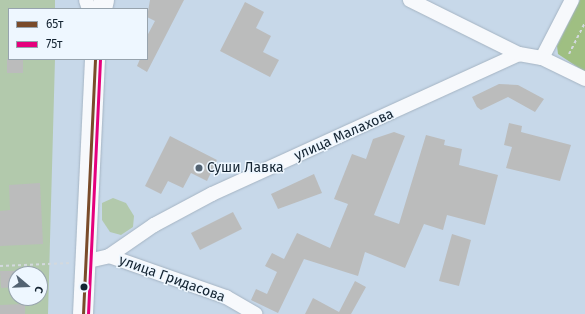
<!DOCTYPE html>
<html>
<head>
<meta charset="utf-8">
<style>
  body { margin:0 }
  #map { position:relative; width:585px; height:314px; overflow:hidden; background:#c7d8e9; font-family:"Fira Sans",sans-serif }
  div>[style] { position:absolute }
  .green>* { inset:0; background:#b2c9ac }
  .forest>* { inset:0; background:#9fbf82 }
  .building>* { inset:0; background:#bbbcbc }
  .path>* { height:2px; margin-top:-1px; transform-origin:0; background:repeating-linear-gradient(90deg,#d3d9de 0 3px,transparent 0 6px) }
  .roads { filter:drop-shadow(0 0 1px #a5b4c3) drop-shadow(0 0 1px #a5b4c3) }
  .minor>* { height:14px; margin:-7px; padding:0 7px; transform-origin:7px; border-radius:7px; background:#f7f9fc }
  .highway>* { height:20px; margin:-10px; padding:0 10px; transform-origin:10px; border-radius:10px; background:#f7f9fc }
  .bus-1>* { height:3px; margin:-1.5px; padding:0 1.5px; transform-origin:1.5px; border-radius:1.5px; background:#7a4b2a }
  .bus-2>* { height:3px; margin:-1.5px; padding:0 1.5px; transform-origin:1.5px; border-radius:1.5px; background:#e5007d }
  .dots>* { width:11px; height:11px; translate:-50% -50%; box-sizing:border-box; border:2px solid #eef7ff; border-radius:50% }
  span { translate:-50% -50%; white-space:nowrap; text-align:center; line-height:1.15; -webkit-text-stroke:3px #eef7ff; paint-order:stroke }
  .street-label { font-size:14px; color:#142432 }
  .poi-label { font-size:14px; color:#142432 }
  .left { translate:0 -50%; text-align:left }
  .legend { position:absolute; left:8px; top:8px; width:140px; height:52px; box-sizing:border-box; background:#eef7ff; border:1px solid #97a3ad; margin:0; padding:5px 7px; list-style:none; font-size:12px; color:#142432 }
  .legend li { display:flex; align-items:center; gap:8px; height:20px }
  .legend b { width:20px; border:1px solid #97a3ad }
  .north { position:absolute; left:8px; top:266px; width:40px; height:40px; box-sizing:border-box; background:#eef7ff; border:1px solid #97a3ad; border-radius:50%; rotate:109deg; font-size:11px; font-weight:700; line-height:16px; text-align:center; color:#142432 }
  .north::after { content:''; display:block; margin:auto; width:14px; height:18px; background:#536372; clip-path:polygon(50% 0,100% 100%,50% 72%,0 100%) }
</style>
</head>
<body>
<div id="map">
  <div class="green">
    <i style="clip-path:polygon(evenodd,0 0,55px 0,55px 9px,9px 9px,9px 59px,55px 59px,48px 314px,0 314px,0 0,16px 274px,40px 274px,40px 298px,16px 298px,16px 274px)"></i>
    <i style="clip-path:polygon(113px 198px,126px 203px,134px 216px,133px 227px,121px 235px,110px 232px,102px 220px,102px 203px)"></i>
  </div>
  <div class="forest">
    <i style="clip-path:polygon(580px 0,585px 0,585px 72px,558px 54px,557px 46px)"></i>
  </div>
  <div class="building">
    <i style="clip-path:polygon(150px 0,184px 0,147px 72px,137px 66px,140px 59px,147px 59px,147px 36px,155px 21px,147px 17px)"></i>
    <i style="clip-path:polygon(245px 2px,264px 12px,256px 28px,271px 36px,263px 52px,279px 60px,270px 77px,220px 51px)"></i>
    <i style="clip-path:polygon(7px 59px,23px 59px,23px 73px,7px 73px)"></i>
    <i style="clip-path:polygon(499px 84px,518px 85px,544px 99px,535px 112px,508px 97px,481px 110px,477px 107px,472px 97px)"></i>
    <i style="clip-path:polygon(509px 123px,522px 126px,521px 132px,571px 145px,560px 181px,506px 168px,512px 147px,504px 145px)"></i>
    <i style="clip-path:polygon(394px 132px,405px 136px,374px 215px,399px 224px,426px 135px,445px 140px,444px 145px,462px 149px,459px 165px,498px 175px,485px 225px,447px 215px,443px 230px,424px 224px,405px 268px,365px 252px,358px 276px,304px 259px,278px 313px,251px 300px,256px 289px,267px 294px,277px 272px,265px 266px,272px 253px,284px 259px,297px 233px,330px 248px,348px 204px,334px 199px,352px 154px,366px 159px,373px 139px)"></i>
    <i style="clip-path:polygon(170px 136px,217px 160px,207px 181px,191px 173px,183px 188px,168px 181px,161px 194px,145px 186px)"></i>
    <i style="clip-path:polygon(314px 174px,322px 193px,278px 209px,271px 194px)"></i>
    <i style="clip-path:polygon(40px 183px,43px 244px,0 246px,0 211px,10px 210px,9px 185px)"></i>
    <i style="clip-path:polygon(233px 212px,242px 229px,200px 250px,191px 233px)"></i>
    <i style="clip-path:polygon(452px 234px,471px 240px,459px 286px,439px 281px)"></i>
    <i style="clip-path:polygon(0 271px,16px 271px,16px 287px,1px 288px)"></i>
    <i style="clip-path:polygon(355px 281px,366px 287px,351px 314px,305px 314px,313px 298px,339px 312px)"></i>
    <i style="clip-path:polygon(25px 304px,25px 314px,0 314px,0 305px)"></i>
  </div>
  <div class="path">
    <i style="left:569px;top:54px;width:35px;rotate:-63deg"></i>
    <i style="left:0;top:266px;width:71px;rotate:-2.4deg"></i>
  </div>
  <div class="roads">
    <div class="minor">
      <i style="left:86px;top:0;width:9px;rotate:72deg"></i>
      <i style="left:410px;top:0;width:122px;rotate:26.4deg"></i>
      <i style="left:542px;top:58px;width:65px;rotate:-62.7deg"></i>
      <i style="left:109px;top:256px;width:124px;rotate:19.3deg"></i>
      <i style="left:226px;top:297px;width:34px;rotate:30deg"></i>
      <i style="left:84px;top:262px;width:26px;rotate:-13deg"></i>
      <i style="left:109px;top:256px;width:55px;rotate:-34.6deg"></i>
      <i style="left:154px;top:225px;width:66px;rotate:-28.1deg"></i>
      <i style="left:212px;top:194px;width:337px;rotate:-24.5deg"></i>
      <i style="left:519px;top:54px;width:23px;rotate:10deg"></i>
      <i style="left:542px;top:58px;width:48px;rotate:26deg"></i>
    </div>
    <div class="highway">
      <i style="left:102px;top:9px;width:9px;rotate:-77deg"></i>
      <i style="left:83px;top:314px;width:255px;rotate:-87.3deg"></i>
    </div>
  </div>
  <div class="bus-1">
    <i style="left:83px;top:314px;width:255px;rotate:-87.3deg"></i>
  </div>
  <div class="bus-2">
    <i style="left:88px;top:314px;width:255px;rotate:-87.3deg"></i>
  </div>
  <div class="dots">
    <i style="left:199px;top:168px;background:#536372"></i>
    <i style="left:84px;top:287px;background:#142432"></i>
  </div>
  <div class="street-label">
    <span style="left:344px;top:135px;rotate:-24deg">улица Малахова</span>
    <span style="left:172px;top:279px;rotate:20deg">улица Гридасова</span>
  </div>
  <div class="poi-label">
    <span class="left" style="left:207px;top:168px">Суши Лавка</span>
  </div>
  <ul class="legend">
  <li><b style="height:5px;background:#7a4b2a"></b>65т</li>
  <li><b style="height:5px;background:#e5007d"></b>75т</li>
  </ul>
  <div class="north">С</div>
</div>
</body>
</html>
